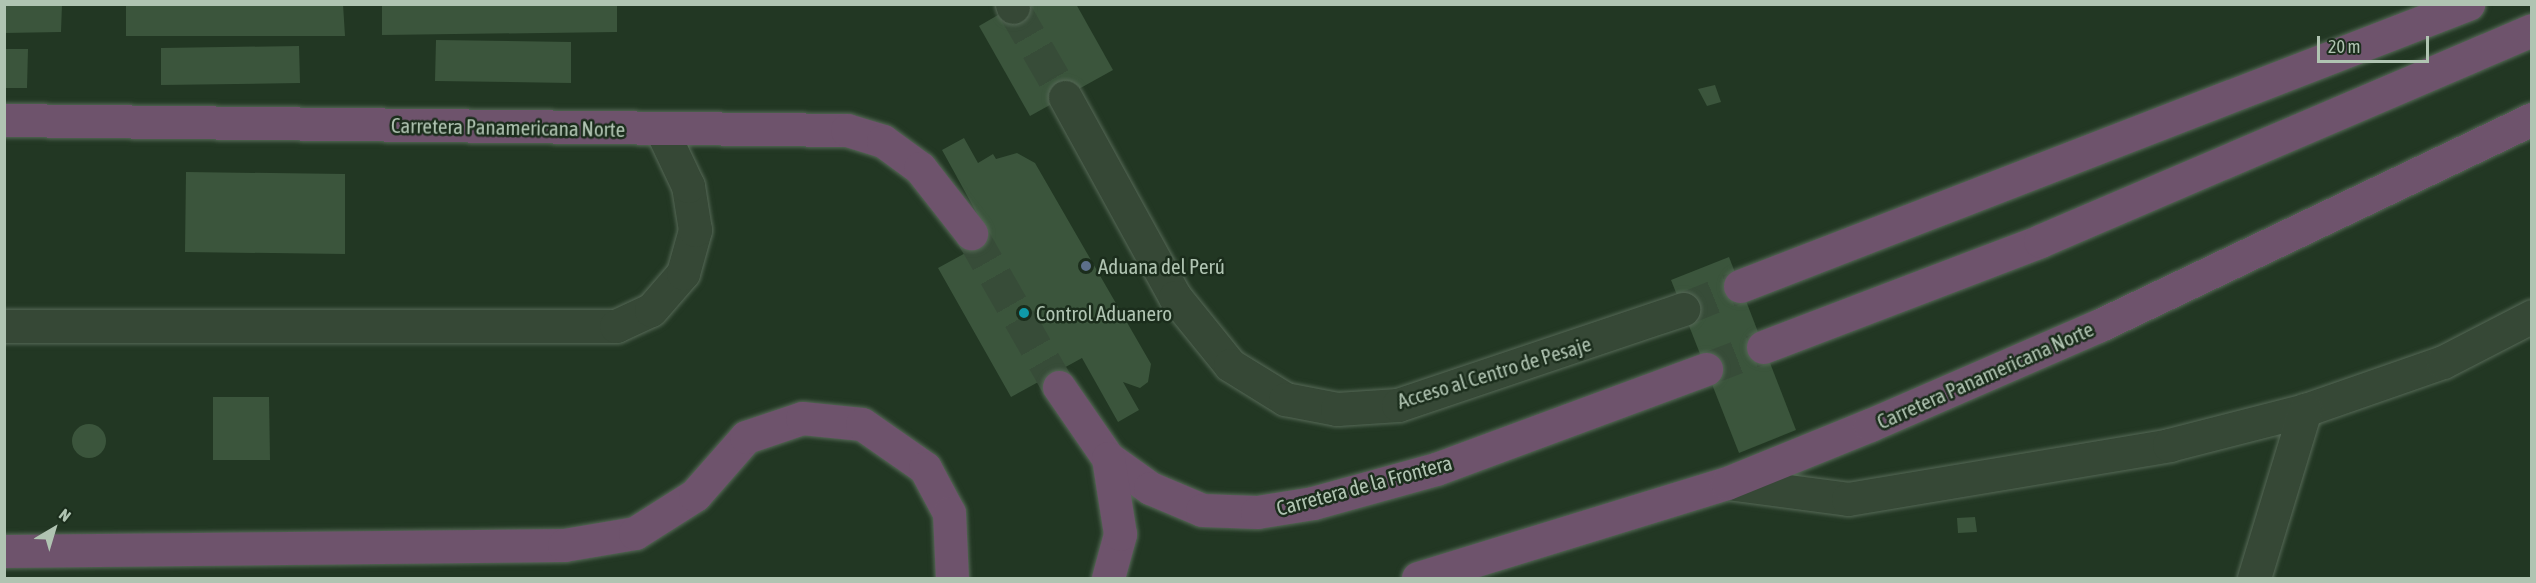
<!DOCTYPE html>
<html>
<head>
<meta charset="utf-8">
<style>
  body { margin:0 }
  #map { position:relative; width:2536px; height:583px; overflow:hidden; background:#223723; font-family:"Asap Condensed",sans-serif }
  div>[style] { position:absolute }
  .building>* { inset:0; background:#3b553c }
  .round { border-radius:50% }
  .minor-tunnel>* { height:33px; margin-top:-16.5px; transform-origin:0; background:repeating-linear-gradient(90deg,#374c38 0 33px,transparent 0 49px) }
  .highway-tunnel>* { height:33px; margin-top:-16.5px; transform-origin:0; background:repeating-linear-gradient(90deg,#374c38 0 33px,transparent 0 49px) }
  .roads { filter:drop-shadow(0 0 2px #566957) drop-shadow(0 0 2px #566957) }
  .minor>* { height:33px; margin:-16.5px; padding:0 16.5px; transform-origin:16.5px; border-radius:16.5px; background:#364836 }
  .highway>* { height:33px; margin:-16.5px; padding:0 16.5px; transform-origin:16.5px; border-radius:16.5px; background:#6e536c }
  .dots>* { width:16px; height:16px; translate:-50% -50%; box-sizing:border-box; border:3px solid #1b2d1c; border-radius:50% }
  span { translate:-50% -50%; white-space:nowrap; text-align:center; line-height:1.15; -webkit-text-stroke:5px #1b2d1c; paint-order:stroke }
  .street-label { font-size:21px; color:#b0c4b2 }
  .poi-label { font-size:21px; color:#b0c4b2 }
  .left { translate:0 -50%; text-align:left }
  .frame { position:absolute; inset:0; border:6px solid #b0c4b2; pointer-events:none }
  .north { position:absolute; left:24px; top:499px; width:60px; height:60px; -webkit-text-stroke:4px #1b2d1c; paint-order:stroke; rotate:38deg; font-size:16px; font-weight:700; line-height:24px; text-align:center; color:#b0c4b2 }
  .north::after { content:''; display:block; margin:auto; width:21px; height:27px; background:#b0c4b2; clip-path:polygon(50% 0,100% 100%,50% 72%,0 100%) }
  .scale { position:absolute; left:2317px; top:36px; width:112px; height:27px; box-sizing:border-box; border:3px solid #b0c4b2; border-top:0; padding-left:8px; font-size:18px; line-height:21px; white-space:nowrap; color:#b0c4b2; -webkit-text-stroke:4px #1b2d1c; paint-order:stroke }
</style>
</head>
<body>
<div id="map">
  <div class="building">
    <i style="clip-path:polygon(4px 4px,62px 4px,61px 32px,4px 33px)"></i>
    <i style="clip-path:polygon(126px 4px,343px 4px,345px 36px,126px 36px)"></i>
    <i style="clip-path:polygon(382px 4px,617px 4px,617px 32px,382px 35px)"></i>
    <i style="clip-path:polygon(1017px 4px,1076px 4px,1113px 70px,1030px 116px,979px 26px)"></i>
    <i style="clip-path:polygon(436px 40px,571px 42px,571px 83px,435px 81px)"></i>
    <i style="clip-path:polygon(299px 46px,300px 83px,161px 85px,161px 48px)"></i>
    <i style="clip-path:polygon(4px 49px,28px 49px,27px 88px,4px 88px)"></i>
    <i style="clip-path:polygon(1715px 85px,1721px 102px,1707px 106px,1698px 89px)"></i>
    <i style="clip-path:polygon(964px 138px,978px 163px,993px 154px,996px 159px,1017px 153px,1035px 163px,1151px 364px,1148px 382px,1140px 388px,1123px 382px,1139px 410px,1118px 422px,1082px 358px,1011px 397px,938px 268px,991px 239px,942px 150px)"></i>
    <i style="clip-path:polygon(186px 172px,345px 174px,345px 254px,185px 252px)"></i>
    <i style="clip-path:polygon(1729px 257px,1796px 430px,1739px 453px,1671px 280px)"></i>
    <i style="clip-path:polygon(213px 397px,269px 397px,270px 460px,213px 460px)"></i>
    <i class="round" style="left:72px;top:424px;width:34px;height:34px"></i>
    <i style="clip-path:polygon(1975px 517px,1977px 532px,1958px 533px,1957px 518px)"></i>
  </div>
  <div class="minor-tunnel">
    <i style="left:1013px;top:7px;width:104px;rotate:60deg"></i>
    <i style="left:1683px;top:309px;width:61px;rotate:-22deg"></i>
  </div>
  <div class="highway-tunnel">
    <i style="left:971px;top:233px;width:177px;rotate:60.3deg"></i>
    <i style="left:1706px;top:369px;width:61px;rotate:-21.1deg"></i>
  </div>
  <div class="roads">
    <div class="minor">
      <i style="left:1012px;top:4px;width:3px;rotate:72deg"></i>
      <i style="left:1065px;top:97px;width:228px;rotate:61.2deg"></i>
      <i style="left:1175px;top:297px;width:87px;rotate:51deg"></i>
      <i style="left:1230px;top:365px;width:65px;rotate:31.7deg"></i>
      <i style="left:1285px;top:399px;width:53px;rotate:10.9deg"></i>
      <i style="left:1337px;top:409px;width:61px;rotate:-3.8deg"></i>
      <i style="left:1398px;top:405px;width:301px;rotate:-18.6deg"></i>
      <i style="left:4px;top:326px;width:612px"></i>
      <i style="left:616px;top:326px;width:38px;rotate:-25deg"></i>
      <i style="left:651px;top:310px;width:49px;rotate:-49.1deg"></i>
      <i style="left:683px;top:273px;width:45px;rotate:-74.4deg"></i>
      <i style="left:695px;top:230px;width:45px;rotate:-99deg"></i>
      <i style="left:688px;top:186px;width:63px;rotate:-115.3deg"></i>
      <i style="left:1727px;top:483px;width:122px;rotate:7.5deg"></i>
      <i style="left:1848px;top:499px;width:326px;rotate:-9.5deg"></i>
      <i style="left:2169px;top:445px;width:140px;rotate:-14.4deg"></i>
      <i style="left:2305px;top:410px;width:146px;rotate:-19.2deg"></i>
      <i style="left:2443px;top:362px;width:100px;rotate:-27.3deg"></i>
      <i style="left:2254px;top:578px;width:176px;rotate:-73.1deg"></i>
    </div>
    <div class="highway">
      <i style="left:4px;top:120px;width:843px;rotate:0.68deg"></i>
      <i style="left:847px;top:130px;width:38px;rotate:17deg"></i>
      <i style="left:883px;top:141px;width:46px;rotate:36.1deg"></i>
      <i style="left:920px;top:168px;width:83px;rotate:51.9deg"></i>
      <i style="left:1740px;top:286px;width:781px;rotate:-21.17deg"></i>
      <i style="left:1763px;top:347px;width:297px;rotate:-20.9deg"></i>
      <i style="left:2040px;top:241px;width:535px;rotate:-23.21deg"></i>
      <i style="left:1059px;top:387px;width:86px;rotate:55.4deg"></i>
      <i style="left:1108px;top:458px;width:52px;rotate:35.5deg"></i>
      <i style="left:1150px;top:488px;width:56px;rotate:22.9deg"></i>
      <i style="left:1202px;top:510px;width:55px;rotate:2.1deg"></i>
      <i style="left:1257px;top:512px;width:57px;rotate:-9.1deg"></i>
      <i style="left:1313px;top:503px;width:128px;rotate:-15.5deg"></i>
      <i style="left:1436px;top:469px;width:288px;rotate:-20.3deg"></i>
      <i style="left:4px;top:551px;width:560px;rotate:-0.61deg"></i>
      <i style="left:564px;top:545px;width:72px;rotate:-9.6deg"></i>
      <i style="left:635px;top:533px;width:71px;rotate:-32.3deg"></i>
      <i style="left:695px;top:495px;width:77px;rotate:-48.7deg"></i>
      <i style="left:746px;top:437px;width:59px;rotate:-18.7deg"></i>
      <i style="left:802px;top:418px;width:60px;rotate:5.7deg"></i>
      <i style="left:862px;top:424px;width:77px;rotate:34.9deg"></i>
      <i style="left:925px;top:468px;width:51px;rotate:61.9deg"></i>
      <i style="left:949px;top:513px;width:65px;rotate:87.4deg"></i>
      <i style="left:1108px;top:578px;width:46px;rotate:-74.7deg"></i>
      <i style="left:1120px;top:534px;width:77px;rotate:-99deg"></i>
      <i style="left:1418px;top:578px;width:323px;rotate:-17.1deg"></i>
      <i style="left:1727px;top:483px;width:154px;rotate:-22.1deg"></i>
      <i style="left:1870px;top:425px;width:249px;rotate:-23.5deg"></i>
      <i style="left:2098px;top:326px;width:481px;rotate:-25.5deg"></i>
    </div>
  </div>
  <div class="dots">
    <i style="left:1086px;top:266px;background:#5c6f8a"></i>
    <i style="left:1024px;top:313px;background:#0f9aa8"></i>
  </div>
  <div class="street-label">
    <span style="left:508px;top:127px;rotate:1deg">Carretera Panamericana Norte</span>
    <span style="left:1494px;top:372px;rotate:-17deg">Acceso al Centro de Pesaje</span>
    <span style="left:1985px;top:375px;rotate:-24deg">Carretera Panamericana Norte</span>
    <span style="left:1364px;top:485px;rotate:-15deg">Carretera de la Frontera</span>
  </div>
  <div class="poi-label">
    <span class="left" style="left:1098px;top:266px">Aduana del Perú</span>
    <span class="left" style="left:1036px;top:313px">Control Aduanero</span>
  </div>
  <div class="frame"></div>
  <div class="north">N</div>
  <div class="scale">20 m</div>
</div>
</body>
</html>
